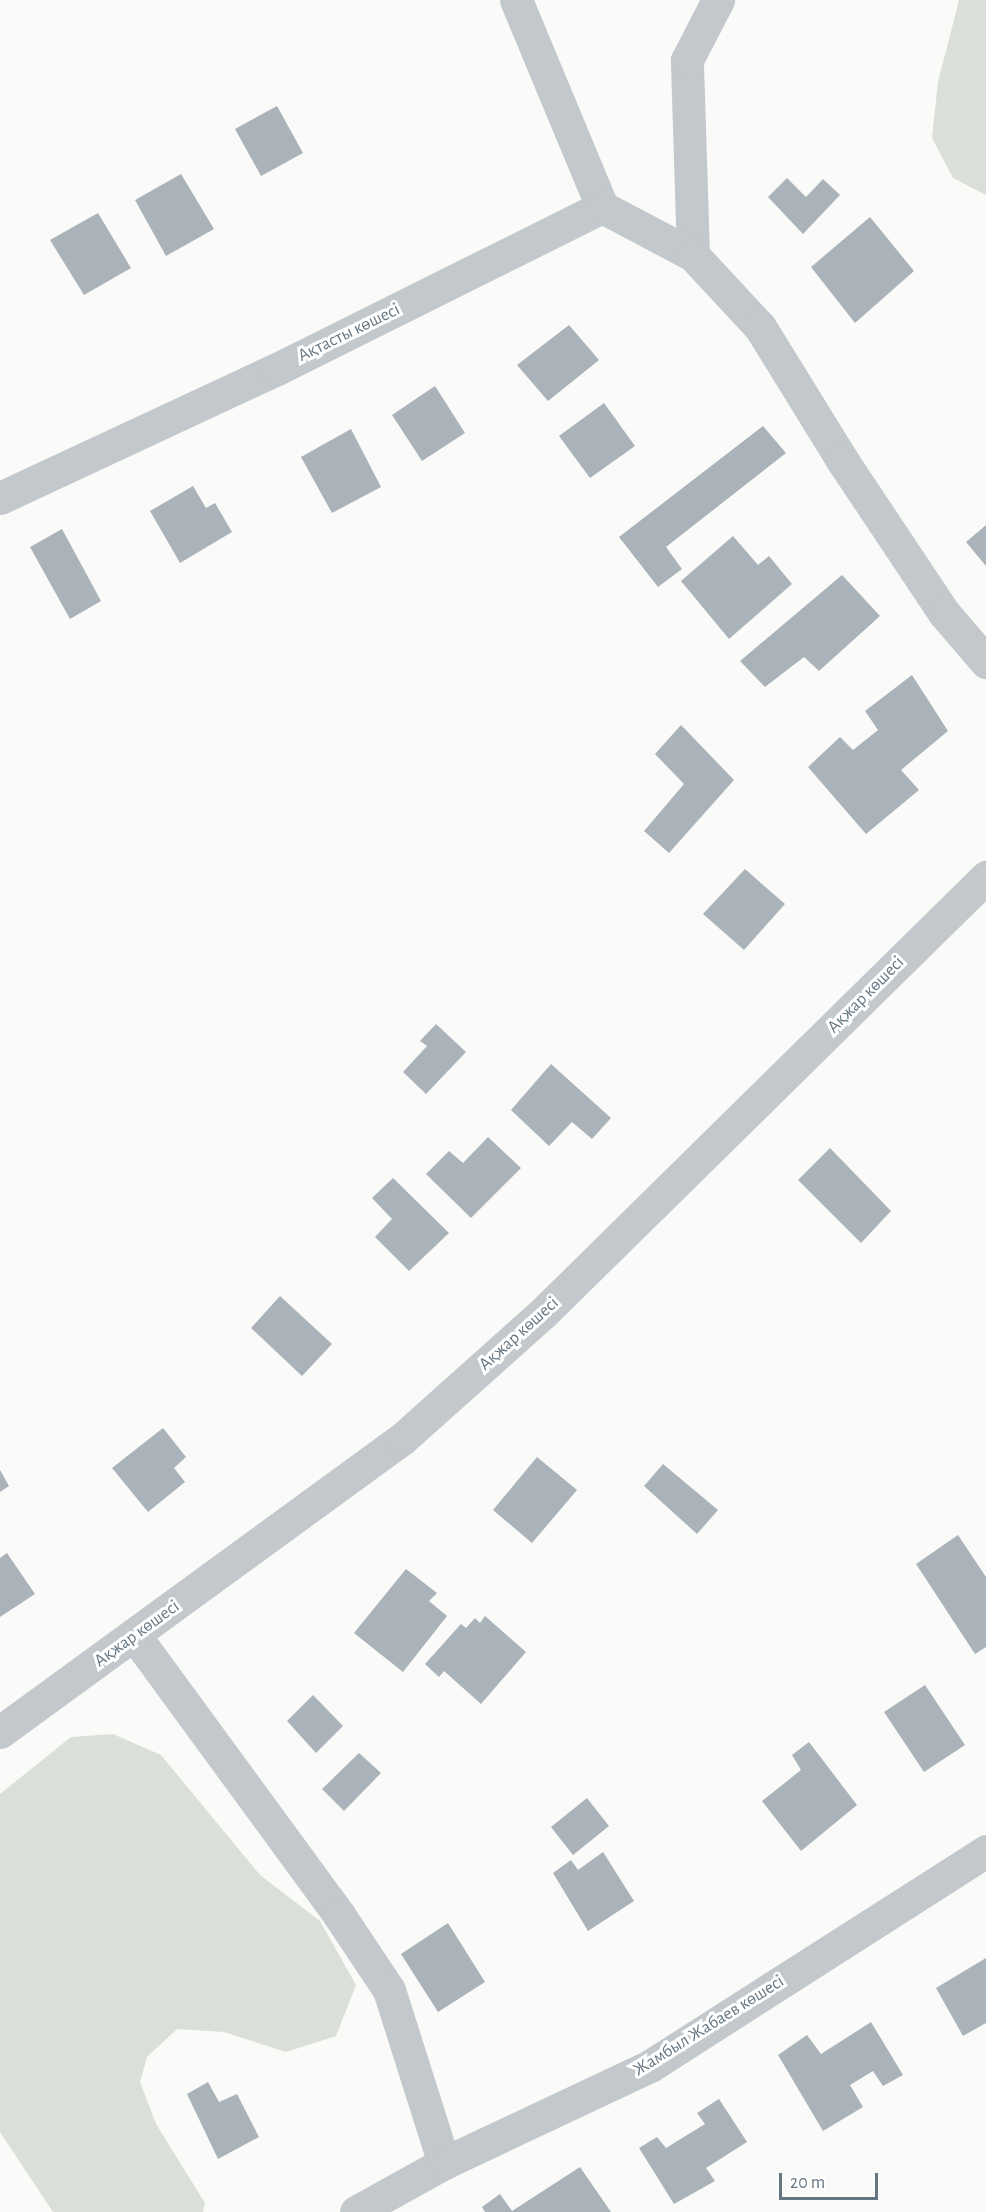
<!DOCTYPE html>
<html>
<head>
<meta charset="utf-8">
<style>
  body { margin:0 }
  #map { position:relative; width:986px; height:2212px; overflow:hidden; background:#fafaf8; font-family:"Alegreya Sans",sans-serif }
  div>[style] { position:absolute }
  .green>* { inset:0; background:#dadfd7 }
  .building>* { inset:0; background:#aab3b9 }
  .street>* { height:33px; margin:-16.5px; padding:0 16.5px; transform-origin:16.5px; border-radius:16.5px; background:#c3c8cc }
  span { translate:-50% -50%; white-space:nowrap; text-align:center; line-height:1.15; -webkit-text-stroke:6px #fff; paint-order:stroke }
  .street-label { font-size:18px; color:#657683 }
  .scale { position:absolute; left:779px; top:2173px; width:99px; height:27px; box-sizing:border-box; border:3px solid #657683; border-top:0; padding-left:8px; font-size:18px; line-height:21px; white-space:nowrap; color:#657683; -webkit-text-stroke:4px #fff; paint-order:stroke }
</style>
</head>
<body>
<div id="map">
  <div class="green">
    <i style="clip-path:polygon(959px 0,986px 0,986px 195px,953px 178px,932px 138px,938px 82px)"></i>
    <i style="clip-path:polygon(113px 1734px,161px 1755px,260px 1875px,320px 1921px,356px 1985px,336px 2036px,286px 2052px,224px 2032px,177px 2029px,147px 2057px,140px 2082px,156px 2124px,205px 2203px,203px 2212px,53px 2212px,0 2132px,0 1794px,71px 1737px)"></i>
  </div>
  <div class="building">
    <i style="clip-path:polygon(277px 106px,303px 153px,261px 176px,235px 129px)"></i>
    <i style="clip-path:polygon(181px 174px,214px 229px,166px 256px,135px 200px)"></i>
    <i style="clip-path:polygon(787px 178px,806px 197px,823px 179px,840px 195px,803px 234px,768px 197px)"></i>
    <i style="clip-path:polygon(98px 213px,131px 268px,84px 295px,50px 240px)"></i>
    <i style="clip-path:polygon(870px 217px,914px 271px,855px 323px,811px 267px)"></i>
    <i style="clip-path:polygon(569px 325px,599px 360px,548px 401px,517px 365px)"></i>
    <i style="clip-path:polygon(435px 386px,465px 433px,422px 461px,392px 415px)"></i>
    <i style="clip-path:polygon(604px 403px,635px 446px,590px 478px,559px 436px)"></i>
    <i style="clip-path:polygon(763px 426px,786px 453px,666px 547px,682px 569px,658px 587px,619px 537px)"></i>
    <i style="clip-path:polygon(351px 429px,381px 487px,332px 513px,301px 457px)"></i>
    <i style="clip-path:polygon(193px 486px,206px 508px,215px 503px,232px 532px,180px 563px,150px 511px)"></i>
    <i style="clip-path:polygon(986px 525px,986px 566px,966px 542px)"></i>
    <i style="clip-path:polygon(62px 529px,101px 601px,70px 619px,30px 547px)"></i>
    <i style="clip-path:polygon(733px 536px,758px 565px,769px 556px,792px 584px,729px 639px,681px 581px)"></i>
    <i style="clip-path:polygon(842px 575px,880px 616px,819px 671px,804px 657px,765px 687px,740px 661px)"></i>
    <i style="clip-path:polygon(912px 675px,948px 731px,901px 770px,919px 790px,866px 834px,808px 767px,840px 737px,853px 750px,878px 730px,865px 711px)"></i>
    <i style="clip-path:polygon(681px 725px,734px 780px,669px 853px,644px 831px,684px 784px,655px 754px)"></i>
    <i style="clip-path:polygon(745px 869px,785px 904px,744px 950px,703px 914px)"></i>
    <i style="clip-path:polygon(436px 1024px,466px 1052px,426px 1094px,403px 1072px,427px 1046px,420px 1041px)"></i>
    <i style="clip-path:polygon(551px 1064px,611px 1118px,592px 1139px,572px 1122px,549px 1146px,511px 1110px)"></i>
    <i style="clip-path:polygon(488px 1137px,521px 1168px,471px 1218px,426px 1174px,449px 1151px,463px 1163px)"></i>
    <i style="clip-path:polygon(830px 1148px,891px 1211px,861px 1243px,798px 1180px)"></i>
    <i style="clip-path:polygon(393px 1178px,449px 1233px,409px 1271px,375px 1237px,392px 1219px,372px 1198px)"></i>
    <i style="clip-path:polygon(280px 1296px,332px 1344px,302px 1376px,251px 1328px)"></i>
    <i style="clip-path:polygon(163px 1428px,186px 1457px,174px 1468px,185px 1482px,148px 1512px,112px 1468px)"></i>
    <i style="clip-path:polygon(537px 1457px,577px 1490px,532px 1543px,493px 1510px)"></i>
    <i style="clip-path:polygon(663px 1464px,718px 1510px,697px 1534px,644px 1486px)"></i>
    <i style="clip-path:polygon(0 1470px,9px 1486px,0 1492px)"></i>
    <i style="clip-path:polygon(958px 1535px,986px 1577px,986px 1647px,975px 1654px,916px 1564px)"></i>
    <i style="clip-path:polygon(7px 1553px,35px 1594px,0 1617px,0 1558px)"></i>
    <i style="clip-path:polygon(406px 1569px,437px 1593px,429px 1601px,447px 1616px,403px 1672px,354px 1633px)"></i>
    <i style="clip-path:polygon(485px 1616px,526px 1652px,481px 1704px,444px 1671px,439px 1677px,425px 1664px,461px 1624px,466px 1628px,475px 1618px,480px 1623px)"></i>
    <i style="clip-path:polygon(925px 1685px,965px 1745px,924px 1772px,884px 1712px)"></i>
    <i style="clip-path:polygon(313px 1695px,343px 1726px,316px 1753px,287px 1721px)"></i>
    <i style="clip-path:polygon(809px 1742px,857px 1805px,801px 1851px,762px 1801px,801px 1770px,792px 1755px)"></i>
    <i style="clip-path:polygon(359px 1753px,381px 1773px,344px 1811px,322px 1789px)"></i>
    <i style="clip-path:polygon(587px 1798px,609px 1826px,573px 1855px,551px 1827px)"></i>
    <i style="clip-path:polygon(603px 1852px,634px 1901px,588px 1931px,553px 1873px,571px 1860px,578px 1870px)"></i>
    <i style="clip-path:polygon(448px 1923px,485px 1982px,438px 2012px,401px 1954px)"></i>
    <i style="clip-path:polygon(986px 1958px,986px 2023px,963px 2036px,936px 1988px)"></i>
    <i style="clip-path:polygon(871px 2022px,903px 2075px,883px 2086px,873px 2071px,850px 2085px,863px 2107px,823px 2131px,778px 2055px,807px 2035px,821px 2054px)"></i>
    <i style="clip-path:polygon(208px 2082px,219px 2102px,237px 2094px,259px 2137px,218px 2159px,187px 2094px)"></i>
    <i style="clip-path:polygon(719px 2099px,747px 2142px,706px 2168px,715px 2181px,674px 2204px,639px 2148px,657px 2137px,666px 2148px,705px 2124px,697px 2113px)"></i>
    <i style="clip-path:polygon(580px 2167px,611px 2212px,485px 2212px,482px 2207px,500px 2194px,512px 2211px)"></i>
  </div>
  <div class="street">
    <i style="left:516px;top:0;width:224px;rotate:67.4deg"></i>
    <i style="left:693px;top:255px;width:195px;rotate:-91.8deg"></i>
    <i style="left:687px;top:60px;width:68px;rotate:-62.7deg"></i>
    <i style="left:0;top:498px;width:306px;rotate:-25deg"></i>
    <i style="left:277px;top:369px;width:363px;rotate:-26.5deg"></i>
    <i style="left:602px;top:207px;width:103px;rotate:27.8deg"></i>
    <i style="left:693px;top:255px;width:98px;rotate:47.1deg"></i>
    <i style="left:760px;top:327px;width:156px;rotate:58.3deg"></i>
    <i style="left:842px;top:460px;width:184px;rotate:56.3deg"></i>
    <i style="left:944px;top:613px;width:65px;rotate:49.4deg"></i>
    <i style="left:135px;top:1636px;width:346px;rotate:53.8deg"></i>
    <i style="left:339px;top:1915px;width:90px;rotate:56.3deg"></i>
    <i style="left:389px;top:1990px;width:182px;rotate:72.4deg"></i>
    <i style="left:0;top:1732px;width:497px;rotate:-36.1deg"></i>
    <i style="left:402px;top:1439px;width:189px;rotate:-41.8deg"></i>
    <i style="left:543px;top:1313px;width:622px;rotate:-44.54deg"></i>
    <i style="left:356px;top:2212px;width:101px;rotate:-29.1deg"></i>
    <i style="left:444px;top:2163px;width:228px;rotate:-25.2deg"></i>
    <i style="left:650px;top:2066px;width:399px;rotate:-32.6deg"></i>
  </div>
  <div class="street-label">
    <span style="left:349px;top:333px;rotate:-26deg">Ақтасты көшесі</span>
    <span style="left:866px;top:995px;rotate:-45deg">Ақжар көшесі</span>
    <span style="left:519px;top:1334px;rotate:-42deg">Ақжар көшесі</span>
    <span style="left:137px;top:1634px;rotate:-36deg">Ақжар көшесі</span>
    <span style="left:709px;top:2026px;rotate:-32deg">Жамбыл Жабаев көшесі</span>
  </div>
  <div class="scale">20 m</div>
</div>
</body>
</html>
